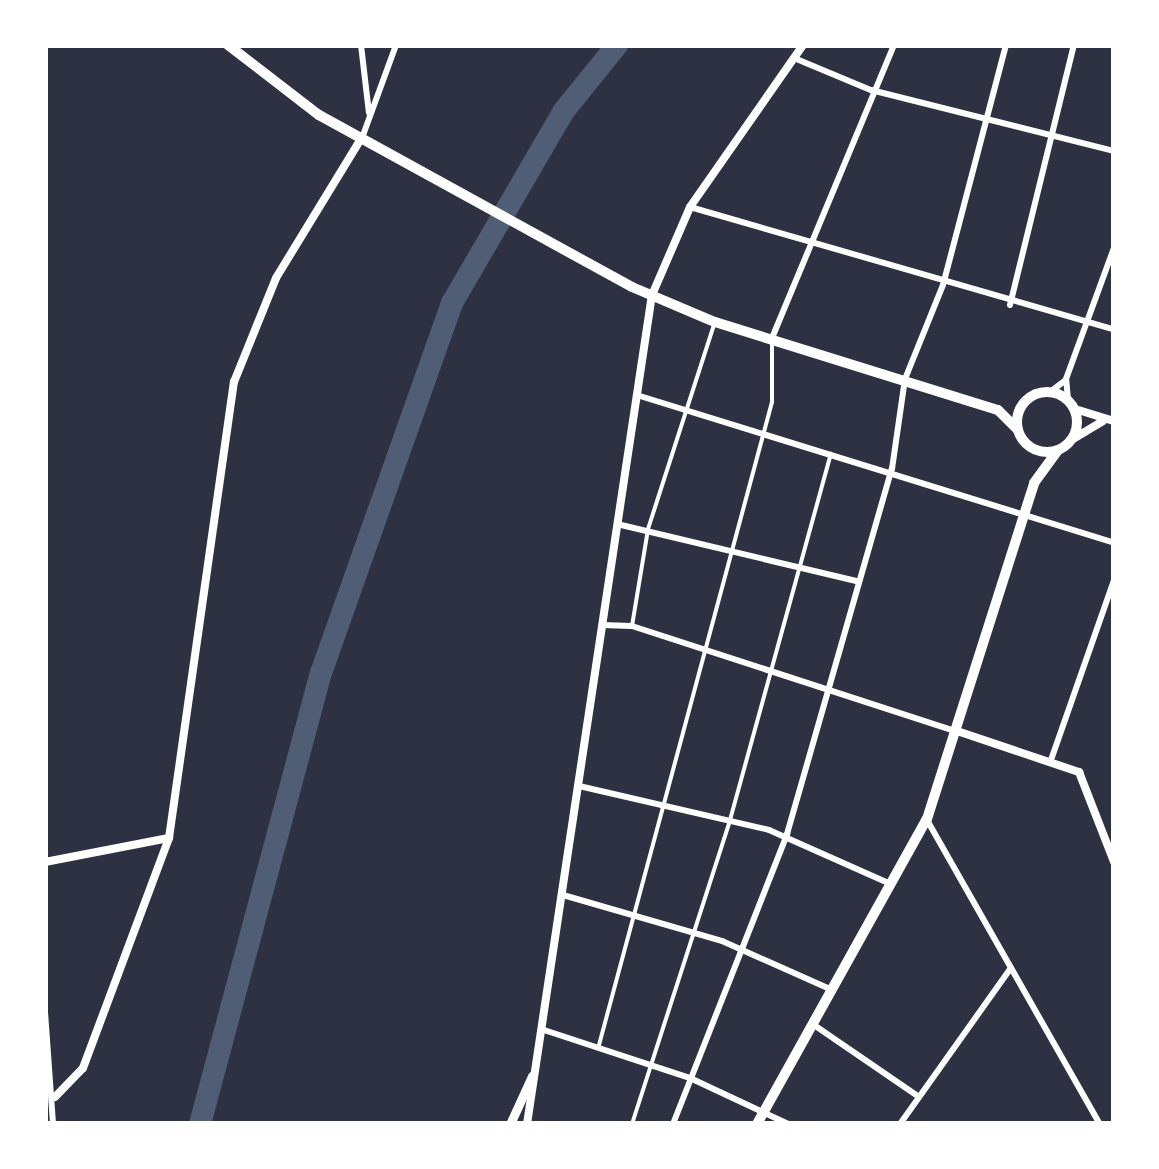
<!DOCTYPE html>
<html>
<head>
<meta charset="utf-8">
<style>
  body { margin:0 }
  #map { position:relative; width:1159px; height:1169px; overflow:hidden; background:#2d3142; font-family:Merriweather,serif }
  div>[style] { position:absolute }
  .river>* { height:22px; margin:-11px; padding:0 11px; transform-origin:11px; border-radius:11px; background:#4f5d75 }
  .service>* { height:4px; margin:-2px; padding:0 2px; transform-origin:2px; border-radius:2px; background:#fff }
  .minor>* { height:6px; margin:-3px; padding:0 3px; transform-origin:3px; border-radius:3px; background:#fff }
  .tertiary>* { height:8px; margin:-4px; padding:0 4px; transform-origin:4px; border-radius:4px; background:#fff }
  .secondary>* { height:9px; margin:-4.5px; padding:0 4.5px; transform-origin:4.5px; border-radius:4.5px; background:#fff }
  .primary>* { height:10px; margin:-5px; padding:0 5px; transform-origin:5px; border-radius:5px; background:#fff }
  .primary>.ring { margin:-5px; padding:0; box-sizing:content-box; background:none; border:10px solid #fff; border-radius:50% }
  span { translate:-50% -50%; white-space:nowrap; text-align:center; line-height:1.15; -webkit-text-stroke:10px #fff; paint-order:stroke }
  .frame { position:absolute; inset:0; border:48px solid #fff; pointer-events:none }
</style>
</head>
<body>
<div id="map">
  <div class="river">
    <i style="left:200px;top:1124px;width:467px;rotate:-75deg"></i>
    <i style="left:321px;top:673px;width:393px;rotate:-70.5deg"></i>
    <i style="left:452px;top:303px;width:221px;rotate:-59.8deg"></i>
    <i style="left:563px;top:112px;width:86px;rotate:-51.1deg"></i>
  </div>
  <div class="service">
    <i style="left:632px;top:626px;width:98px;rotate:-80.6deg"></i>
    <i style="left:648px;top:529px;width:218px;rotate:-72.1deg"></i>
    <i style="left:599px;top:1045px;width:666px;rotate:-74.94deg"></i>
    <i style="left:772px;top:402px;width:60px;rotate:-90deg"></i>
    <i style="left:632px;top:1124px;width:319px;rotate:-72.1deg"></i>
    <i style="left:730px;top:820px;width:380px;rotate:-74.6deg"></i>
  </div>
  <div class="minor">
    <i style="left:361px;top:45px;width:68px;rotate:83.3deg"></i>
    <i style="left:794px;top:58px;width:83px;rotate:22.6deg"></i>
    <i style="left:871px;top:90px;width:251px;rotate:14.1deg"></i>
    <i style="left:362px;top:138px;width:99px;rotate:-69.9deg"></i>
    <i style="left:690px;top:207px;width:441px;rotate:16.1deg"></i>
    <i style="left:1010px;top:305px;width:268px;rotate:-76.2deg"></i>
    <i style="left:772px;top:338px;width:317px;rotate:-67.4deg"></i>
    <i style="left:1050px;top:392px;width:20px;rotate:-37deg"></i>
    <i style="left:640px;top:396px;width:496px;rotate:17.2deg"></i>
    <i style="left:1068px;top:400px;width:21px;rotate:-95deg"></i>
    <i style="left:1066px;top:379px;width:140px;rotate:-69.9deg"></i>
    <i style="left:617px;top:524px;width:247px;rotate:13.4deg"></i>
    <i style="left:602px;top:625px;width:30px;rotate:2deg"></i>
    <i style="left:632px;top:626px;width:344px;rotate:18deg"></i>
    <i style="left:1051px;top:760px;width:191px;rotate:-70.7deg"></i>
    <i style="left:579px;top:786px;width:195px;rotate:13deg"></i>
    <i style="left:769px;top:830px;width:133px;rotate:23.9deg"></i>
    <i style="left:927px;top:820px;width:350px;rotate:60.4deg"></i>
    <i style="left:563px;top:895px;width:166px;rotate:16.1deg"></i>
    <i style="left:722px;top:941px;width:120px;rotate:24deg"></i>
    <i style="left:45px;top:1012px;width:112px;rotate:85.9deg"></i>
    <i style="left:814px;top:1025px;width:127px;rotate:34.4deg"></i>
    <i style="left:544px;top:1030px;width:154px;rotate:18.2deg"></i>
    <i style="left:690px;top:1078px;width:108px;rotate:25.1deg"></i>
    <i style="left:673px;top:1124px;width:312px;rotate:-68.5deg"></i>
    <i style="left:787px;top:834px;width:380px;rotate:-74deg"></i>
    <i style="left:892px;top:469px;width:91px;rotate:-81.8deg"></i>
    <i style="left:905px;top:379px;width:101px;rotate:-68deg"></i>
    <i style="left:943px;top:285px;width:248px;rotate:-75.3deg"></i>
    <i style="left:900px;top:1124px;width:191px;rotate:-54.6deg"></i>
  </div>
  <div class="tertiary">
    <i style="left:1075px;top:409px;width:41px;rotate:17.1deg"></i>
    <i style="left:1073px;top:439px;width:35px;rotate:-31deg"></i>
    <i style="left:960px;top:732px;width:126px;rotate:18.6deg"></i>
    <i style="left:1079px;top:772px;width:97px;rotate:68.7deg"></i>
    <i style="left:45px;top:862px;width:126px;rotate:-11deg"></i>
    <i style="left:55px;top:1097px;width:40px;rotate:-46deg"></i>
    <i style="left:83px;top:1068px;width:246px;rotate:-69.5deg"></i>
    <i style="left:169px;top:838px;width:461px;rotate:-81.9deg"></i>
    <i style="left:234px;top:382px;width:112px;rotate:-68deg"></i>
    <i style="left:276px;top:278px;width:163px;rotate:-58.6deg"></i>
    <i style="left:527px;top:1124px;width:838px;rotate:-81.43deg"></i>
    <i style="left:652px;top:295px;width:96px;rotate:-66.6deg"></i>
    <i style="left:690px;top:207px;width:198px;rotate:-55.1deg"></i>
  </div>
  <div class="secondary">
    <i style="left:510px;top:1124px;width:53px;rotate:-65.4deg"></i>
  </div>
  <div class="primary">
    <i style="left:228px;top:45px;width:115px;rotate:37.6deg"></i>
    <i style="left:319px;top:115px;width:357px;rotate:28.8deg"></i>
    <i style="left:632px;top:287px;width:90px;rotate:22.9deg"></i>
    <i style="left:715px;top:322px;width:296px;rotate:17.3deg"></i>
    <i style="left:998px;top:410px;width:28px;rotate:45deg"></i>
    <i class="ring" style="left:1017px;top:392px;width:50px;height:50px"></i>
    <i style="left:757px;top:1124px;width:349px;rotate:-60.9deg"></i>
    <i style="left:927px;top:819px;width:353px;rotate:-72.3deg"></i>
    <i style="left:1034px;top:483px;width:39px;rotate:-54deg"></i>
  </div>
  <div class="frame"></div>
</div>
</body>
</html>
